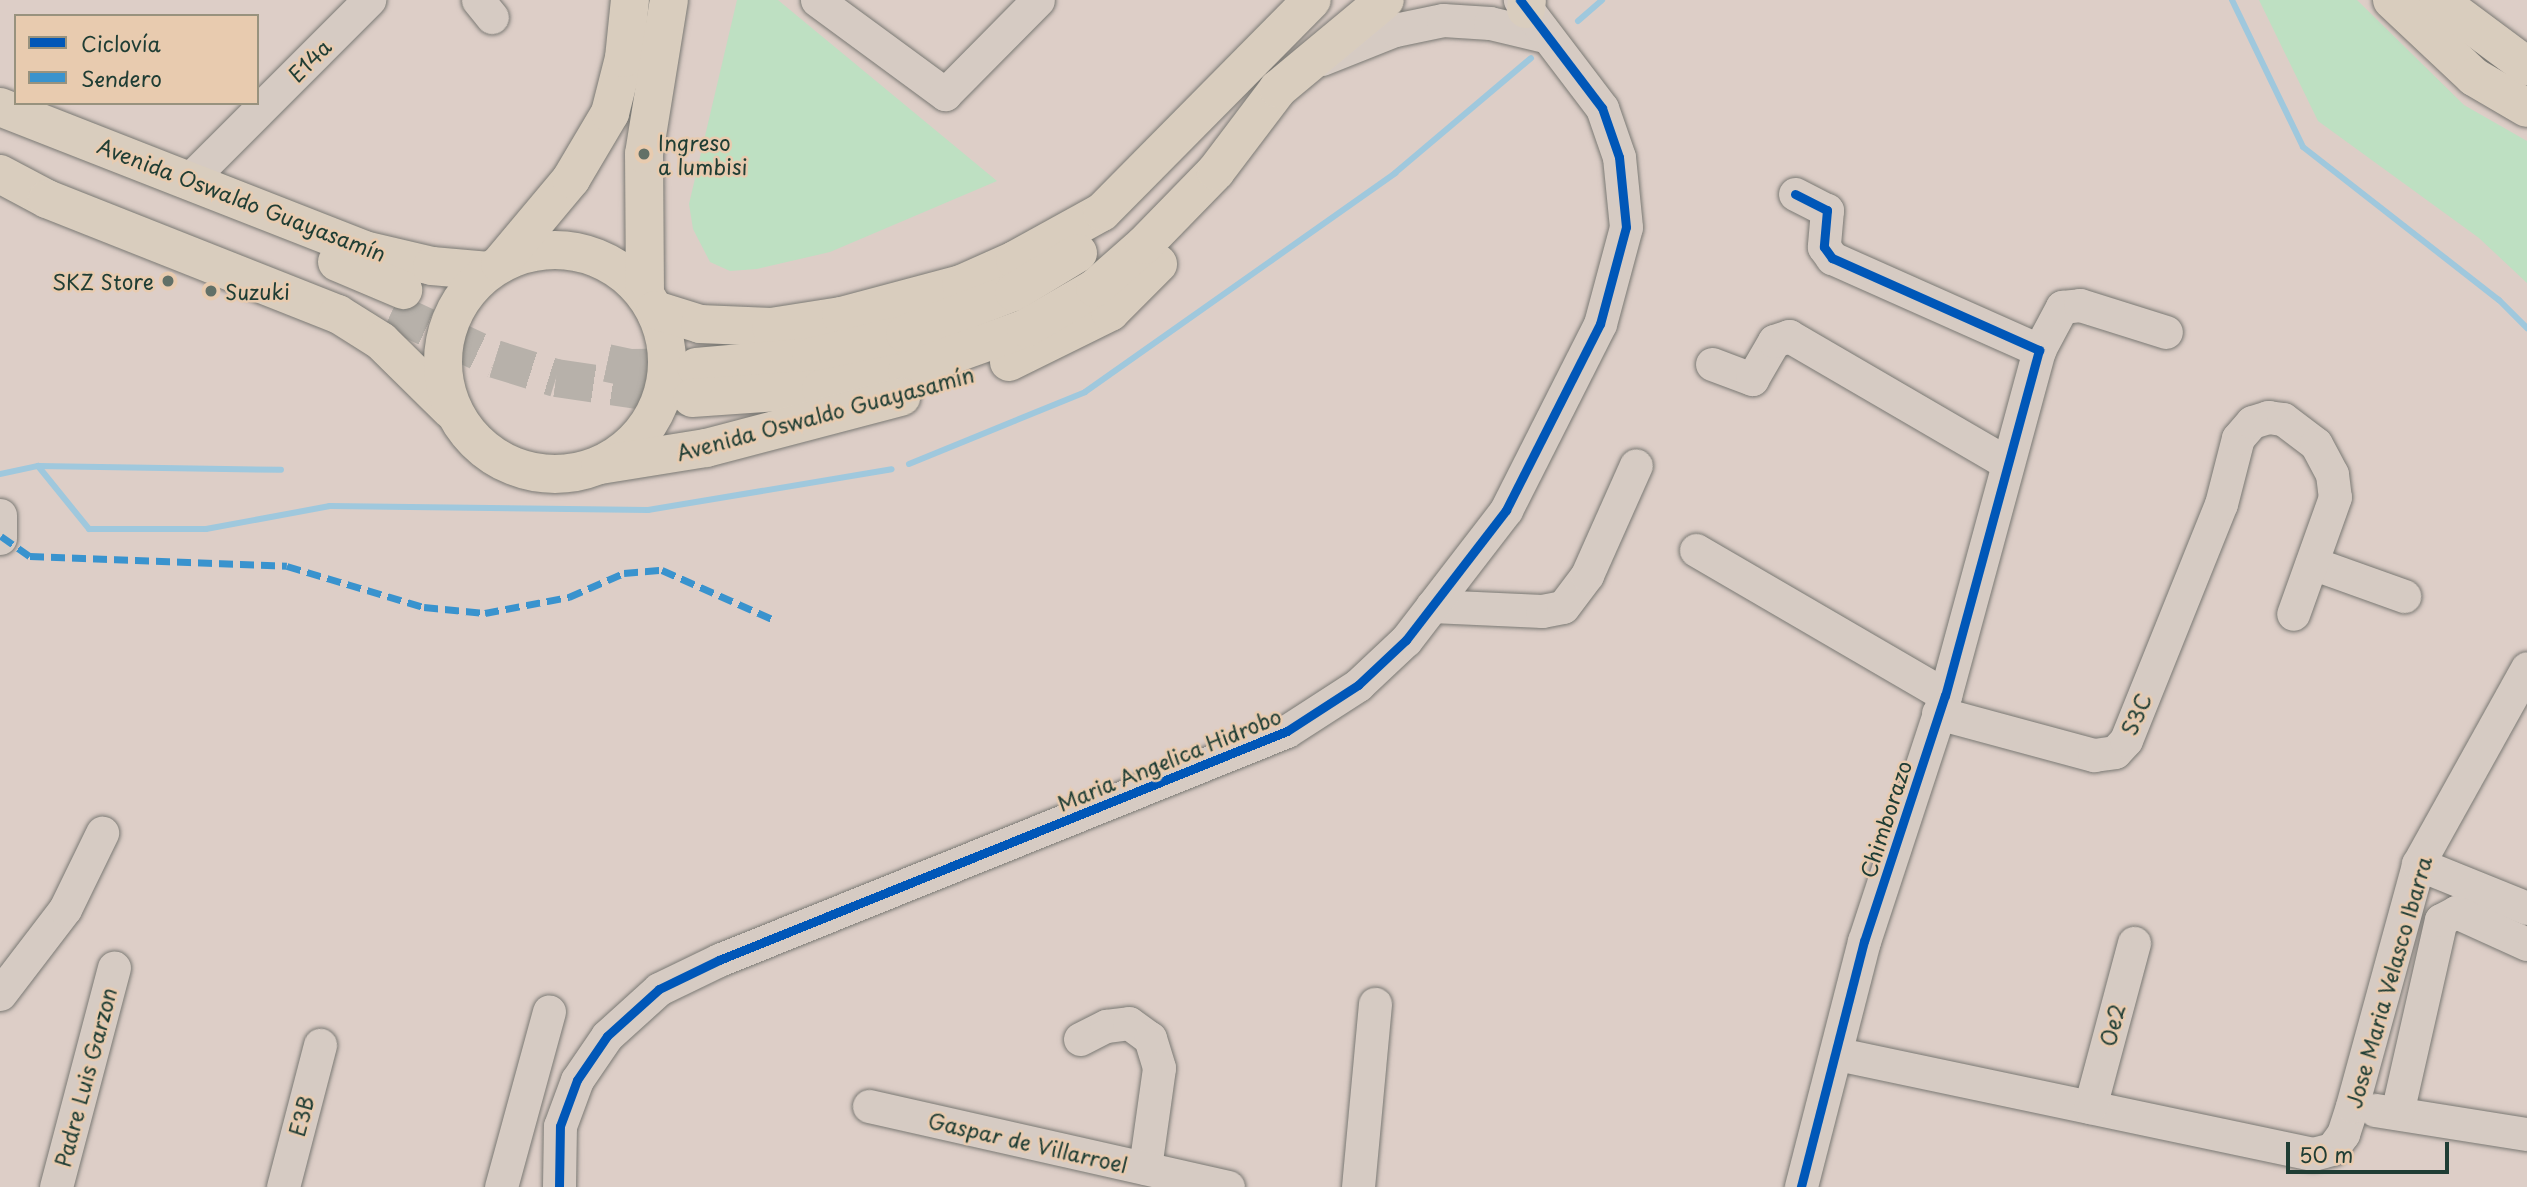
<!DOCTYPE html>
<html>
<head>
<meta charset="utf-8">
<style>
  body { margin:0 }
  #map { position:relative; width:2527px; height:1187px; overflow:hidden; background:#ddcec7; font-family:"Playpen Sans",sans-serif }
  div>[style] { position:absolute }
  .green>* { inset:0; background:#bee0c2 }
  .stream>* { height:6px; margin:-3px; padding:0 3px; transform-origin:3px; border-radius:3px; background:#9fc8dd }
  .major-tunnel>* { height:38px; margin-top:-19px; transform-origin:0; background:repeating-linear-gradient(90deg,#b7b1aa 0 38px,transparent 0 57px) }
  .roads { filter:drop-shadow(0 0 2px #7a7974) drop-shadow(0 0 2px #7a7974) }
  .minor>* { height:33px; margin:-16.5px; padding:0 16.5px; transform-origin:16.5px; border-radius:16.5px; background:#d6cbc3 }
  .major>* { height:38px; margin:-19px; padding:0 19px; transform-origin:19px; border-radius:19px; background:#d9cdbe }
  .major>.ring { margin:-19px; padding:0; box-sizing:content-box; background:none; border:38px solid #d9cdbe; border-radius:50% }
  .quiet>* { height:7px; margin-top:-3.5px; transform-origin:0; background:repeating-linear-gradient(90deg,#3993ce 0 14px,transparent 0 21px) }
  .cycleway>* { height:9px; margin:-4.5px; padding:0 4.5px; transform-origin:4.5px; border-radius:4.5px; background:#0057b8 }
  .dots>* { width:19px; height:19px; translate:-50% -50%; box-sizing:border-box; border:4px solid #e8cbaf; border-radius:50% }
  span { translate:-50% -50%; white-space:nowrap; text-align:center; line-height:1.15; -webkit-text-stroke:5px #e8cbaf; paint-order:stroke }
  .street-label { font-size:21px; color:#1f3d34 }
  .poi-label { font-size:21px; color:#1f3d34 }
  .left { translate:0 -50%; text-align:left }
  .right { translate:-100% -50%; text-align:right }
  .legend { position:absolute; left:14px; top:14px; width:245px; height:91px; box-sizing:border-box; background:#e8cbaf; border:2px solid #98927e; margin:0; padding:9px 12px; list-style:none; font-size:21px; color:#1f3d34 }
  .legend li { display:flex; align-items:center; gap:14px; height:35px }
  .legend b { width:35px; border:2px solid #98927e }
  .scale { position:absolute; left:2286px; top:1142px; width:163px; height:32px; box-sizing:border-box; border:4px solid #1f3d34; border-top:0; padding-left:9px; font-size:21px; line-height:24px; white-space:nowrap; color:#1f3d34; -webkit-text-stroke:5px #e8cbaf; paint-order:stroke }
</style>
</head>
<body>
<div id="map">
  <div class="green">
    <i style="clip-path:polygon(737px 0,778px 0,997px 181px,830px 252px,757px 269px,730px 271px,710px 262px,693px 229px,689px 204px)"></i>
    <i style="clip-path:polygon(2259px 0,2357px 0,2464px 105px,2527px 141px,2527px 283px,2479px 238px,2318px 121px)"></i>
  </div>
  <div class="stream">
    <i style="left:2232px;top:0;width:163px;rotate:64.2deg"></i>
    <i style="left:2303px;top:147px;width:249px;rotate:38deg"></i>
    <i style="left:2499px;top:300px;width:40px;rotate:45deg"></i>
    <i style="left:1578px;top:21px;width:32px;rotate:-41deg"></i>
    <i style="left:909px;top:464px;width:190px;rotate:-22.2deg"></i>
    <i style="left:1085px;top:392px;width:380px;rotate:-35.2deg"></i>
    <i style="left:1395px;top:173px;width:178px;rotate:-40.2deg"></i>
    <i style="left:38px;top:466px;width:81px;rotate:51deg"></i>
    <i style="left:89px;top:529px;width:117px"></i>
    <i style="left:206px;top:529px;width:126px;rotate:-10.5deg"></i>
    <i style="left:330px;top:506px;width:318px;rotate:0.7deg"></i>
    <i style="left:648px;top:510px;width:247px;rotate:-9.5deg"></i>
    <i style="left:0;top:474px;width:39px;rotate:-12deg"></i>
    <i style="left:38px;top:466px;width:243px;rotate:0.9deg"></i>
  </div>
  <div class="major-tunnel">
    <i style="left:392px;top:311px;width:114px;rotate:25deg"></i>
    <i style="left:495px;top:359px;width:64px;rotate:17.3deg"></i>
    <i style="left:556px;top:378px;width:137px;rotate:8.4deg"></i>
    <i style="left:607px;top:363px;width:24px;rotate:12deg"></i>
    <i style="left:630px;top:368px;width:66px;rotate:-0.9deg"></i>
  </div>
  <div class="roads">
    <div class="minor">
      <i style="left:478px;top:0;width:22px;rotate:51deg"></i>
      <i style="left:817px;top:0;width:159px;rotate:36.3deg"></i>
      <i style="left:945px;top:94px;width:132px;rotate:-45.3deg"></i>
      <i style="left:1322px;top:59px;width:79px;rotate:-21.7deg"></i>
      <i style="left:1395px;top:30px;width:49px;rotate:-11.8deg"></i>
      <i style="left:1443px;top:20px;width:47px;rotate:3.7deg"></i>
      <i style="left:1490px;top:23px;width:56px;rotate:13.5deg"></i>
      <i style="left:189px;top:180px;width:255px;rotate:-45deg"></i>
      <i style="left:1795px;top:194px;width:36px;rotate:27deg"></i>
      <i style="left:1827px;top:210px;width:37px;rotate:95deg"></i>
      <i style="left:1824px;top:247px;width:14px;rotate:54deg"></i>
      <i style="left:1832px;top:258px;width:227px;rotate:24deg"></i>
      <i style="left:2039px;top:350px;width:358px;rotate:105.2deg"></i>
      <i style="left:1945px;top:695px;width:259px;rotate:108.2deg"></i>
      <i style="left:1864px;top:941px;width:254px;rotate:104.4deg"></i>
      <i style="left:2039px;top:350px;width:49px;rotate:-61.9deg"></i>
      <i style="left:2062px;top:307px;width:18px;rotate:-6deg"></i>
      <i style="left:2080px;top:305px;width:90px;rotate:17.4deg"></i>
      <i style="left:1712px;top:364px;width:43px;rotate:20.6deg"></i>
      <i style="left:1752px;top:379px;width:44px;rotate:-59.9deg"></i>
      <i style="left:1774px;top:341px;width:16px;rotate:-18deg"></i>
      <i style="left:1789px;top:336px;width:252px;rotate:30.2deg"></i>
      <i style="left:0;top:515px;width:23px;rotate:90deg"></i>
      <i style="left:1696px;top:550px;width:288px;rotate:30.2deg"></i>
      <i style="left:2312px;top:563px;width:98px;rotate:19.7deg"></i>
      <i style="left:1432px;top:606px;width:110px;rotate:2.6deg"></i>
      <i style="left:1542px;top:611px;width:21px;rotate:-11deg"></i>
      <i style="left:1563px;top:607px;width:40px;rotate:-53deg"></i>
      <i style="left:1587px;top:575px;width:120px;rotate:-66deg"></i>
      <i style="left:1938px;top:713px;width:162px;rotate:15.1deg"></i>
      <i style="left:2094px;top:755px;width:21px;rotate:-8deg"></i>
      <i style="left:2115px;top:752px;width:16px;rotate:-47deg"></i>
      <i style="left:2126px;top:740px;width:254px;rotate:-68.1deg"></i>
      <i style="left:2221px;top:504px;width:68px;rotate:-75.6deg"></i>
      <i style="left:2238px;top:438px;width:21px;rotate:-49deg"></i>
      <i style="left:2252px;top:422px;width:17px;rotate:-17deg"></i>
      <i style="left:2268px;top:417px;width:15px;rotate:8deg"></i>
      <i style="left:2283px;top:419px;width:41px;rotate:37.1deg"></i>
      <i style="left:2316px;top:444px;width:34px;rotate:62deg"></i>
      <i style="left:2332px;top:474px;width:23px;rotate:83deg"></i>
      <i style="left:2335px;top:497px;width:124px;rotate:109.7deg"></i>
      <i style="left:2418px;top:864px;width:118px;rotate:22deg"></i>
      <i style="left:0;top:994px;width:107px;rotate:-52.6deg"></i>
      <i style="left:65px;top:909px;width:85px;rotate:-64deg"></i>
      <i style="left:1080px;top:1039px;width:29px;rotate:-27deg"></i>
      <i style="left:1106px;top:1026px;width:23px;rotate:-7deg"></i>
      <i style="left:1129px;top:1023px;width:26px;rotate:36deg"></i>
      <i style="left:1150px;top:1038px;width:31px;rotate:73deg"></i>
      <i style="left:1159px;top:1068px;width:101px;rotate:98deg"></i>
      <i style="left:1838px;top:1054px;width:485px;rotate:11.9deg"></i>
      <i style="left:2313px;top:1154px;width:20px;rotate:-15deg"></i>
      <i style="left:2332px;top:1149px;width:19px;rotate:-54deg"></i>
      <i style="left:2343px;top:1134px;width:29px;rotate:-72deg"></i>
      <i style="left:2352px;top:1106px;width:251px;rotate:-74.7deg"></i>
      <i style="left:2418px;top:864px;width:224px;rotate:-60.9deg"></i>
      <i style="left:869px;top:1106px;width:368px;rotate:12.7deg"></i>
      <i style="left:2090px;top:1107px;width:170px;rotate:-75deg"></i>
      <i style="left:2375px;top:1110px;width:154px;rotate:9deg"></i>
      <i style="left:2397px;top:1113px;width:198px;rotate:-77.2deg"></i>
      <i style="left:2441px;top:920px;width:17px;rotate:-28deg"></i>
      <i style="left:2456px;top:912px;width:78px;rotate:24.3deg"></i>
      <i style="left:56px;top:1187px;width:227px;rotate:-75.2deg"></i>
      <i style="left:283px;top:1187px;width:147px;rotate:-75.4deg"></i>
      <i style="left:501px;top:1187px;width:182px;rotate:-74.7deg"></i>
      <i style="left:559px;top:1187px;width:61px;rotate:-89.1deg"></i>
      <i style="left:560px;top:1126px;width:49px;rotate:-69.7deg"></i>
      <i style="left:577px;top:1080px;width:53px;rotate:-55.7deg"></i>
      <i style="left:607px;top:1036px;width:70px;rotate:-42.1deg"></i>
      <i style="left:659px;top:989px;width:67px;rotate:-25.8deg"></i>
      <i style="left:719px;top:960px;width:612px;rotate:-21.96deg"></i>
      <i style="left:1287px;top:731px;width:85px;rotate:-32.9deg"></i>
      <i style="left:1358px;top:685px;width:66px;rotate:-43.2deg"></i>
      <i style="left:1406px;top:640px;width:164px;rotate:-52.4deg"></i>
      <i style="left:1506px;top:510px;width:208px;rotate:-63.2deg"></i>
      <i style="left:1600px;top:324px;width:100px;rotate:-75deg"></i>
      <i style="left:1626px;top:227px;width:70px;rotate:-95.7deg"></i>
      <i style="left:1619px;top:157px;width:52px;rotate:-109.1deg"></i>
      <i style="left:1602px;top:108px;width:136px;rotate:-127.2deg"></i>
      <i style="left:1358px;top:1187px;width:184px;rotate:-84.7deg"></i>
    </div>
    <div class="major">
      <i style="left:2392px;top:0;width:112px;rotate:43.2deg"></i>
      <i style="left:2474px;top:77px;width:61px;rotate:30.3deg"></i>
      <i style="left:2438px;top:0;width:111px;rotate:36.6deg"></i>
      <i style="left:1526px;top:9px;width:9px;rotate:-84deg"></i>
      <i style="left:0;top:107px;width:391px;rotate:21.4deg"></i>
      <i style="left:364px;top:250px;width:70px;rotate:13.2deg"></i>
      <i style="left:432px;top:266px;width:57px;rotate:5deg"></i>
      <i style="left:0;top:174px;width:53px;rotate:28deg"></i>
      <i style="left:47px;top:199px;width:313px;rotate:21.6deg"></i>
      <i style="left:338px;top:314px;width:51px;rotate:32.1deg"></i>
      <i style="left:381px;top:341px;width:98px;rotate:44.6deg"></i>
      <i class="ring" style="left:443px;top:250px;width:186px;height:186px"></i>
      <i style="left:337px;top:262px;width:72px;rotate:23deg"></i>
      <i style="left:500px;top:264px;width:111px;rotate:-50.1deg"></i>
      <i style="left:571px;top:179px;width:77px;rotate:-59.4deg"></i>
      <i style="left:610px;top:113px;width:57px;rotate:-75.7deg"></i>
      <i style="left:624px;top:58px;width:58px;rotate:-84.1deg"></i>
      <i style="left:645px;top:294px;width:140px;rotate:-90.4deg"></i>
      <i style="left:644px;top:154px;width:156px;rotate:-80.8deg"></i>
      <i style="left:655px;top:310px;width:47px;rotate:17.3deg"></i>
      <i style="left:700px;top:324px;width:71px;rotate:2.4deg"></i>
      <i style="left:771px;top:327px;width:71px;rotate:-8.9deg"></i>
      <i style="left:841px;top:316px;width:124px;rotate:-14.9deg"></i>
      <i style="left:961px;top:284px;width:59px;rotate:-24deg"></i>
      <i style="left:1015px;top:260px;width:99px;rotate:-28.9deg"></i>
      <i style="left:1102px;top:212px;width:298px;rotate:-45.3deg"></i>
      <i style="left:1009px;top:362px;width:113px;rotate:-26.3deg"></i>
      <i style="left:1110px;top:312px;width:68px;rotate:-45deg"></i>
      <i style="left:696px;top:367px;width:115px;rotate:-5deg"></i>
      <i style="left:811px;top:357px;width:97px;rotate:-13.7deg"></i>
      <i style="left:905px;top:334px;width:117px;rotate:-21.1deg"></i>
      <i style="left:1014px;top:292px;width:75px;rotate:-31.4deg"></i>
      <i style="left:692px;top:398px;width:129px;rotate:-4deg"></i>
      <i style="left:821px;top:389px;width:88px;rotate:-11.8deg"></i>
      <i style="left:907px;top:371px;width:127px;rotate:-19.9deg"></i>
      <i style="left:1026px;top:328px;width:80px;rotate:-30.1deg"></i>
      <i style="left:1095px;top:288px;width:65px;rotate:-41.3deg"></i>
      <i style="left:1144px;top:245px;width:103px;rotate:-45.8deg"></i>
      <i style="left:1216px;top:171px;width:103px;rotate:-52.9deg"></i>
      <i style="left:1278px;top:89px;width:139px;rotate:-39.8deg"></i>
      <i style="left:600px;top:465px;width:107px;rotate:-9.1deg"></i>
      <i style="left:706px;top:448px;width:202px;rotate:-14.7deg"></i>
    </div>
  </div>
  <div class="quiet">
    <i style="left:1px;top:536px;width:35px;rotate:35deg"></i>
    <i style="left:30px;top:556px;width:257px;rotate:2.2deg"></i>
    <i style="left:287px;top:566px;width:143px;rotate:16.7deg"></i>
    <i style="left:424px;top:607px;width:61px;rotate:5.6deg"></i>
    <i style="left:485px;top:613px;width:86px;rotate:-10.8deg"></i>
    <i style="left:569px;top:597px;width:60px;rotate:-23.6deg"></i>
    <i style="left:624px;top:573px;width:38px;rotate:-5deg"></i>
    <i style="left:662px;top:570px;width:120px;rotate:24deg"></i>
  </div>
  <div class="cycleway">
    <i style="left:1795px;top:194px;width:36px;rotate:27deg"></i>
    <i style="left:1827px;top:210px;width:37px;rotate:95deg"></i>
    <i style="left:1824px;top:247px;width:14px;rotate:54deg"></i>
    <i style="left:1832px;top:258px;width:227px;rotate:24deg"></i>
    <i style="left:2039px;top:350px;width:358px;rotate:105.2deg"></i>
    <i style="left:1945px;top:695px;width:259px;rotate:108.2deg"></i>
    <i style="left:1864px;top:941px;width:254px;rotate:104.4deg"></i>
    <i style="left:559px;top:1187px;width:61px;rotate:-89.1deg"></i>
    <i style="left:560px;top:1126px;width:49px;rotate:-69.7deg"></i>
    <i style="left:577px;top:1080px;width:53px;rotate:-55.7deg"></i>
    <i style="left:607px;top:1036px;width:70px;rotate:-42.1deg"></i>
    <i style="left:659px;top:989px;width:67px;rotate:-25.8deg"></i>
    <i style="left:719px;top:960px;width:612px;rotate:-21.96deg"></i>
    <i style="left:1287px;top:731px;width:85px;rotate:-32.9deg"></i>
    <i style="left:1358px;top:685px;width:66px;rotate:-43.2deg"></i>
    <i style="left:1406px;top:640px;width:164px;rotate:-52.4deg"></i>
    <i style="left:1506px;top:510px;width:208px;rotate:-63.2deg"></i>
    <i style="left:1600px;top:324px;width:100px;rotate:-75deg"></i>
    <i style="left:1626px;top:227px;width:70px;rotate:-95.7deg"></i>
    <i style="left:1619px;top:157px;width:52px;rotate:-109.1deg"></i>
    <i style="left:1602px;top:108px;width:136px;rotate:-127.2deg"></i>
  </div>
  <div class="dots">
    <i style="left:644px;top:154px;background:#627067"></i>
    <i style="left:168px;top:281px;background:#627067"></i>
    <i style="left:211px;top:291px;background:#627067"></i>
  </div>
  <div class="street-label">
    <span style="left:309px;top:60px;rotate:-45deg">E14a</span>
    <span style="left:242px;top:199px;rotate:21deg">Avenida Oswaldo Guayasamín</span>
    <span style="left:825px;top:413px;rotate:-15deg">Avenida Oswaldo Guayasamín</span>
    <span style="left:2136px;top:714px;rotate:-66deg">S3C</span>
    <span style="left:1169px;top:759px;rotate:-22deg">Maria Angelica Hidrobo</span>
    <span style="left:1885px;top:819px;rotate:-72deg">Chimborazo</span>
    <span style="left:2388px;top:982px;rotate:-74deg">Jose Maria Velasco Ibarra</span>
    <span style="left:2112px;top:1025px;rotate:-75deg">Oe2</span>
    <span style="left:85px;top:1077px;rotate:-75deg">Padre Luis Garzon</span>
    <span style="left:301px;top:1116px;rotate:-75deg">E3B</span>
    <span style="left:1028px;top:1142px;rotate:13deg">Gaspar de Villarroel</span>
  </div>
  <div class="poi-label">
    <span class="left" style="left:658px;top:154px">Ingreso<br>a lumbisi</span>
    <span class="right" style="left:154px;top:281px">SKZ Store</span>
    <span class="left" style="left:225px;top:291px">Suzuki</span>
  </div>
  <ul class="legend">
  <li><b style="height:9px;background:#0057b8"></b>Ciclovía</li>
  <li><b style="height:9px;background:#3993ce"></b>Sendero</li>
  </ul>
  <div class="scale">50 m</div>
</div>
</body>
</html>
